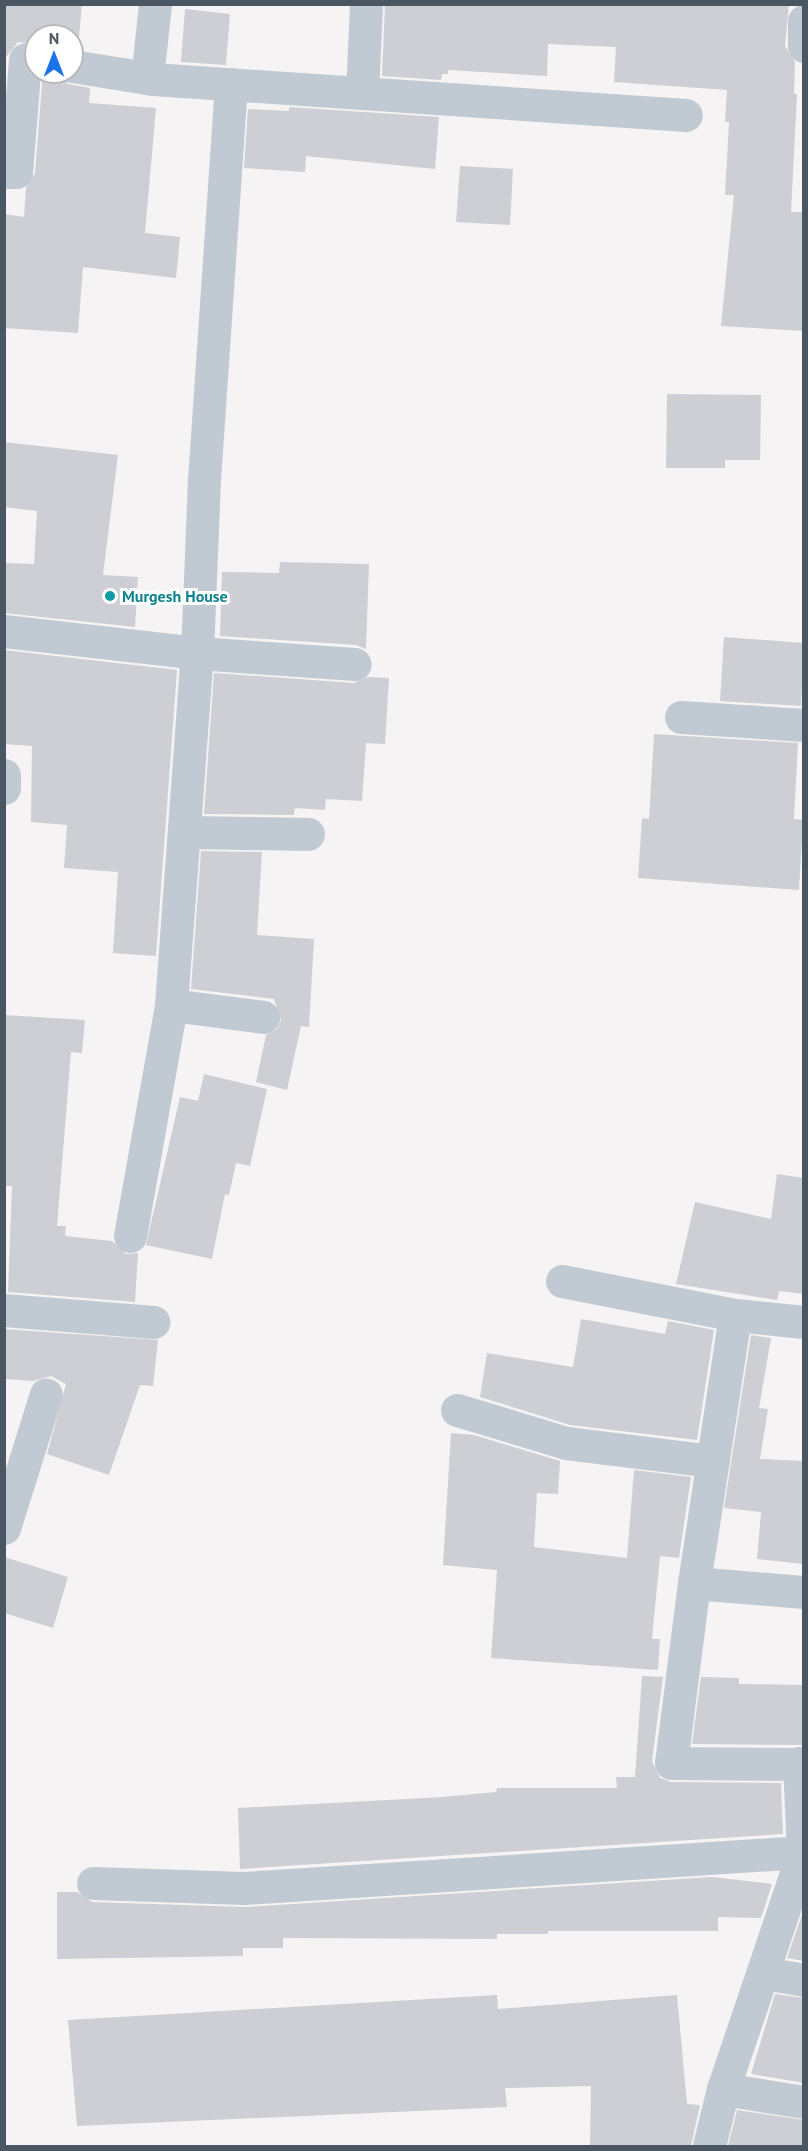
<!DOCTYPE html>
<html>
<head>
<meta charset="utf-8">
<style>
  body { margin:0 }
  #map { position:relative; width:808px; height:2151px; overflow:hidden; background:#f5f3f3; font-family:"PT Sans",sans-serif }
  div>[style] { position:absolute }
  .building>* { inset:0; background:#cdcfd5 }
  .street>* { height:33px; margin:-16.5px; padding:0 16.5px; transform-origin:16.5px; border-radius:16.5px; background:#c1cad2 }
  .dots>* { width:16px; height:16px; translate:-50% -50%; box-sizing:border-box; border:3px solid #fff; border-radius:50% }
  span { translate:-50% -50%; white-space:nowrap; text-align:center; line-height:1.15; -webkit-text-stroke:6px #fff; paint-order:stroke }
  .culture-label { font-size:16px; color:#0d838f; font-weight:700 }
  .left { translate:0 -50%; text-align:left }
  .frame { position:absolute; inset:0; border:6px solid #4a5661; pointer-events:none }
  .north { position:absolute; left:24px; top:24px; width:60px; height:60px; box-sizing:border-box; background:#fff; border:2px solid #b7bbc0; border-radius:50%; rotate:0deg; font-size:16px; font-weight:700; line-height:24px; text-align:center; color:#4a5661 }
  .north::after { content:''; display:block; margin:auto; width:21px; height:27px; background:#1a73e8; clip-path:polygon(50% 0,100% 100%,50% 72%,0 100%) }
</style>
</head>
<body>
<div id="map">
  <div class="building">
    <i style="clip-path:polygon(4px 4px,82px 4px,78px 48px,72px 48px,72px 36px,36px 36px,36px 44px,18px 42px,6px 57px,4px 80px)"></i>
    <i style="clip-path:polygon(385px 4px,789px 4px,785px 46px,795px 62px,794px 94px,797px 94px,791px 212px,804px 212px,804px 331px,721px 326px,734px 195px,725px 195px,729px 122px,725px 122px,727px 90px,614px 82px,616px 47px,548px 44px,547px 76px,448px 70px,448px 74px,442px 74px,441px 80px,382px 76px)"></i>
    <i style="clip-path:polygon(185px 9px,230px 14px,226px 65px,181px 62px)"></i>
    <i style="clip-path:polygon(43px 72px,54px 72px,68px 84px,90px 88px,89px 103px,156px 108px,145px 233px,180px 237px,176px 278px,83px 267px,78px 333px,4px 328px,4px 214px,24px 217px,26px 188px,35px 173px)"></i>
    <i style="clip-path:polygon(289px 107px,439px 117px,435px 169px,306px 156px,305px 172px,244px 168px,248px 109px,289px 111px)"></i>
    <i style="clip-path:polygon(460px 166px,513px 169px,510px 225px,456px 222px)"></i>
    <i style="clip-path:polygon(667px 394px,761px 395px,760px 460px,725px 460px,725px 468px,666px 468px)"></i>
    <i style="clip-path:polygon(4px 442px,118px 455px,103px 575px,138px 577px,135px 627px,4px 613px,4px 563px,34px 564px,37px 511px,4px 507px)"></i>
    <i style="clip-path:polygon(280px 562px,369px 564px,366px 649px,356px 645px,220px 636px,222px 572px,279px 573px)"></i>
    <i style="clip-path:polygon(724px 637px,804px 643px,801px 706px,720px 701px)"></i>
    <i style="clip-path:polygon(4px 650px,177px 670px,156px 956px,113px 953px,118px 872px,64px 868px,67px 825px,31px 822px,32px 746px,4px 744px)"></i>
    <i style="clip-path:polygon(214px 673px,354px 683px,368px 677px,389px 678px,385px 744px,366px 743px,362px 801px,326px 799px,325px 810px,295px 808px,294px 815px,204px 814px)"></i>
    <i style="clip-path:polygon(654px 734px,798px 743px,794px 819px,803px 820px,799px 890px,638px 878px,642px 818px,649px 819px)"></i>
    <i style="clip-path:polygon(201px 851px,262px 852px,257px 935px,314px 939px,309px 1027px,301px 1026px,287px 1090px,256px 1082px,266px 1035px,277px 1029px,281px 1020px,274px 999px,191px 989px)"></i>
    <i style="clip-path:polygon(4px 1015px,85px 1020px,82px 1053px,71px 1052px,57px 1226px,66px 1226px,65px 1236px,112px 1241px,126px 1254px,138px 1253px,135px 1302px,8px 1292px,12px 1186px,4px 1186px)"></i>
    <i style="clip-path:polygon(204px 1074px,267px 1089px,250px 1166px,236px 1163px,229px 1195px,225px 1194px,212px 1259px,146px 1245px,180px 1097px,198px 1101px)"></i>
    <i style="clip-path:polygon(777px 1174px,804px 1178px,804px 1294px,779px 1291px,777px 1300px,676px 1284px,695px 1202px,771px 1219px)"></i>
    <i style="clip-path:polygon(581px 1319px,665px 1334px,668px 1321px,714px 1330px,697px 1440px,570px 1425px,480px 1397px,487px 1353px,573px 1367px)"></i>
    <i style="clip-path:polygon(4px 1329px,158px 1340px,153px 1386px,140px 1385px,109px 1475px,47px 1454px,66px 1384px,51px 1376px,33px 1381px,4px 1379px)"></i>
    <i style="clip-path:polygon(751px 1335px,771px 1338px,759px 1408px,768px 1409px,760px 1459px,804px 1461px,804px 1564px,757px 1559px,761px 1512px,724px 1508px)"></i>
    <i style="clip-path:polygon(451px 1433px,474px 1435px,560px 1461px,558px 1494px,537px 1493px,534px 1547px,627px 1558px,634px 1470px,691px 1477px,679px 1558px,660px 1556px,652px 1639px,660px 1639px,658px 1670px,491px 1658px,497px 1570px,443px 1565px)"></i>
    <i style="clip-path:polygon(4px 1557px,68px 1577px,53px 1628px,4px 1613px)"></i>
    <i style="clip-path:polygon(642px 1676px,663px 1677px,652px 1761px,660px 1778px,671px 1782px,781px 1783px,783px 1834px,240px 1869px,238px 1808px,443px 1797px,496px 1792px,497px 1788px,617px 1788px,616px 1777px,635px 1777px)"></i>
    <i style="clip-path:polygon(701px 1677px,739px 1678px,739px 1684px,804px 1685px,803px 1745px,692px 1744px)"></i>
    <i style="clip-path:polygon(712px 1877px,772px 1884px,761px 1918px,718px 1917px,718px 1931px,548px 1931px,548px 1934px,497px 1934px,497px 1939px,283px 1938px,283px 1948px,243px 1948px,243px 1956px,57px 1959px,57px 1892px,77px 1892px,92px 1902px,245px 1907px)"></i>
    <i style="clip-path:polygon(804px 1909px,804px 1961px,787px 1958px)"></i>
    <i style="clip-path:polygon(775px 1994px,804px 1998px,804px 2083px,751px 2074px)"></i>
    <i style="clip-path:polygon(497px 1995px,498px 2009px,677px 1995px,687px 2104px,700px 2105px,691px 2146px,590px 2146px,591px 2086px,505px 2088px,507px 2107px,77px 2126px,68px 2020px)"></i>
    <i style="clip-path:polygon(737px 2110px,804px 2120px,804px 2146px,728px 2146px)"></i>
  </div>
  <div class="street">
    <i style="left:804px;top:21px;width:25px;rotate:90deg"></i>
    <i style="left:72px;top:66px;width:82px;rotate:9.1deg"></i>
    <i style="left:153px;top:79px;width:534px;rotate:3.86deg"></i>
    <i style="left:147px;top:78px;width:74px;rotate:-83.8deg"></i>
    <i style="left:362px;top:93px;width:89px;rotate:-87.4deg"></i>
    <i style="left:4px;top:172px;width:12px"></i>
    <i style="left:16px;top:172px;width:113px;rotate:-85.4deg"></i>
    <i style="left:4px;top:631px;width:194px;rotate:6.5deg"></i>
    <i style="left:197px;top:653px;width:158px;rotate:4deg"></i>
    <i style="left:681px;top:717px;width:123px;rotate:3.7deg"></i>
    <i style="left:4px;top:775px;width:13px;rotate:90deg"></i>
    <i style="left:184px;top:832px;width:124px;rotate:0.9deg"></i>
    <i style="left:171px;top:1005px;width:93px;rotate:7.4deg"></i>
    <i style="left:130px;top:1236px;width:235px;rotate:-79.9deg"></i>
    <i style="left:171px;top:1005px;width:353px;rotate:-85.8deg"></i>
    <i style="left:197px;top:653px;width:173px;rotate:-87.7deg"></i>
    <i style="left:204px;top:480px;width:397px;rotate:-86.1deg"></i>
    <i style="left:562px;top:1281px;width:176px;rotate:11.1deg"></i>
    <i style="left:735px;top:1315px;width:69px;rotate:5.8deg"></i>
    <i style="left:4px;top:1310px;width:150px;rotate:4.6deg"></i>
    <i style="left:735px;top:1315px;width:271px;rotate:98.7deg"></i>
    <i style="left:694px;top:1583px;width:181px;rotate:97.3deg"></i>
    <i style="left:671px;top:1763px;width:133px;rotate:0.4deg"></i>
    <i style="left:457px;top:1410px;width:114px;rotate:16.8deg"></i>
    <i style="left:566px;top:1443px;width:148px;rotate:7deg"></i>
    <i style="left:4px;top:1528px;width:140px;rotate:-72.6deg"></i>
    <i style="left:694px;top:1583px;width:110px;rotate:4.7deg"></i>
    <i style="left:93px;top:1883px;width:151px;rotate:1.9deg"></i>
    <i style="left:244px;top:1888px;width:560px;rotate:-3.68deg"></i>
    <i style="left:764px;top:1973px;width:41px;rotate:9.9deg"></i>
    <i style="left:723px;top:2089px;width:82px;rotate:9.1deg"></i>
    <i style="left:709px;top:2146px;width:59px;rotate:-76.2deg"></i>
    <i style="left:723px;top:2089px;width:250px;rotate:-71.3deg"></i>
    <i style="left:803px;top:1852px;width:89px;rotate:-92.6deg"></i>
  </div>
  <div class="dots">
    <i style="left:110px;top:596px;background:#0f9aa8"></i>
  </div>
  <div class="culture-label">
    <span class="left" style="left:122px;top:596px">Murgesh House</span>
  </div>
  <div class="frame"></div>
  <div class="north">N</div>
</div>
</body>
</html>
